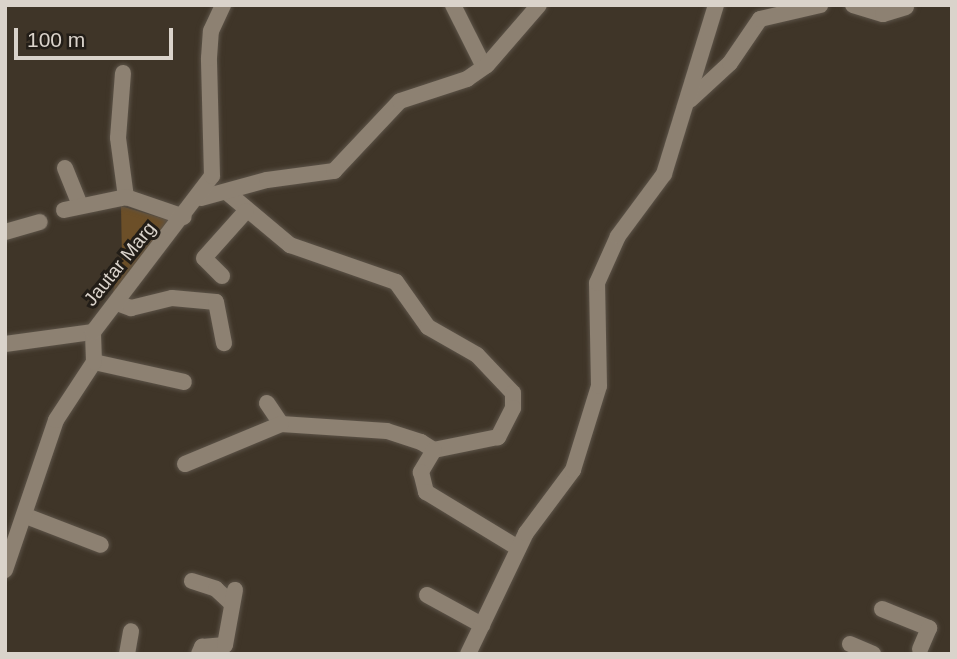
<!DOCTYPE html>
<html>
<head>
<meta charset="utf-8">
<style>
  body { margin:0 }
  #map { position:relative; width:957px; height:659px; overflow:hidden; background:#3f3528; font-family:Helvetica,sans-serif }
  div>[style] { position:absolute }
  .green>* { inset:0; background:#6c4f28 }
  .roads { filter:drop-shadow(0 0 2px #5c5348) drop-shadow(0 0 2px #5c5348) }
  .minor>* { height:16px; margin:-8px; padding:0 8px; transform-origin:8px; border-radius:8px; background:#8d8172 }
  span { translate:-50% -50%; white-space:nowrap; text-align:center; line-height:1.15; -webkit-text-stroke:6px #221d17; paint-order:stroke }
  .street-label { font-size:19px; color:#dad3cb }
  .frame { position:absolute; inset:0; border:7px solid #dad3cb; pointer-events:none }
  .scale { position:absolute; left:14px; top:28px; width:159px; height:32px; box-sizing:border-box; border:4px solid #dad3cb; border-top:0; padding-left:9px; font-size:21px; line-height:24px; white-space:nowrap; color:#dad3cb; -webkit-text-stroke:5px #221d17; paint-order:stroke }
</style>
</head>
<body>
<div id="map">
  <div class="green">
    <i style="clip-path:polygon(121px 206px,168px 220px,111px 299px,122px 258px)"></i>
  </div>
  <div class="roads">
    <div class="minor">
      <i style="left:453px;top:5px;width:69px;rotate:63.4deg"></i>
      <i style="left:853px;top:5px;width:31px;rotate:17deg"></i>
      <i style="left:883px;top:14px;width:24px;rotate:-17deg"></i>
      <i style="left:123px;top:73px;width:65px;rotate:94.4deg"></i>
      <i style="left:118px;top:138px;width:60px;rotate:82.3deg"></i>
      <i style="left:126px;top:197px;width:61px;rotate:19deg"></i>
      <i style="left:690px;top:100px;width:54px;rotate:-42.8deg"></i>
      <i style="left:730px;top:63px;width:53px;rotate:-55.7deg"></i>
      <i style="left:760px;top:19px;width:62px;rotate:-13.1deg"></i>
      <i style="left:65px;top:168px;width:40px;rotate:68deg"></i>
      <i style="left:229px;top:194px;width:80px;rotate:39.9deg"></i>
      <i style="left:290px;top:245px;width:112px;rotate:19.2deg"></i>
      <i style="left:396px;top:282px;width:55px;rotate:54.6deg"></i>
      <i style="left:428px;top:327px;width:56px;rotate:29.7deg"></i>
      <i style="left:477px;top:355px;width:52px;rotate:46.5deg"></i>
      <i style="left:513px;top:393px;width:15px;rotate:90deg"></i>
      <i style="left:513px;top:408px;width:33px;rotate:117deg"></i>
      <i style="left:498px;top:437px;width:65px;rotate:168.5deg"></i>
      <i style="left:201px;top:198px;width:68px;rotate:-15.3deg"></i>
      <i style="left:267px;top:180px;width:68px;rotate:-7.7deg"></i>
      <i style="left:334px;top:171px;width:96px;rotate:-46.7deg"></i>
      <i style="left:400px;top:101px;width:71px;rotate:-18.2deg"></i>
      <i style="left:467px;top:79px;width:24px;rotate:-35deg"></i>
      <i style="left:487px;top:65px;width:79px;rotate:-49.1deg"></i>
      <i style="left:64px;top:210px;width:63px;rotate:-11.8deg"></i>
      <i style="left:5px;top:232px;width:36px;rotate:-16deg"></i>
      <i style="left:222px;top:276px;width:25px;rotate:-135deg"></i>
      <i style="left:204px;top:258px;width:63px;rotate:-48.2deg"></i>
      <i style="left:117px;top:303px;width:15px;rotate:20deg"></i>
      <i style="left:131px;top:308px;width:42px;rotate:-13.7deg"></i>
      <i style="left:172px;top:298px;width:44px;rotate:5.2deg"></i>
      <i style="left:216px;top:302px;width:42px;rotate:79deg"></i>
      <i style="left:5px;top:344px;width:89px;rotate:-7.8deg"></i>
      <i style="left:94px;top:362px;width:92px;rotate:12.5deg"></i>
      <i style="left:267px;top:403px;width:25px;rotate:56deg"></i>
      <i style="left:281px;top:424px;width:106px;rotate:3.8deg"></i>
      <i style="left:387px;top:431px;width:36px;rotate:18deg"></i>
      <i style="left:421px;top:442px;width:15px;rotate:32deg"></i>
      <i style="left:434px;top:450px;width:26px;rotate:121deg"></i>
      <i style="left:421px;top:472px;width:21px;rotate:76deg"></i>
      <i style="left:426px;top:492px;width:108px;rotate:31.3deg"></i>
      <i style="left:185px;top:464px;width:104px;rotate:-22.6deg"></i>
      <i style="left:26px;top:516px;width:80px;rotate:21.1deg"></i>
      <i style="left:5px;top:570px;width:158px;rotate:-71.2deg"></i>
      <i style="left:56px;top:420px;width:69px;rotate:-56.8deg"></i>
      <i style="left:94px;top:362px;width:30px;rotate:-92deg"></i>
      <i style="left:93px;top:332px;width:196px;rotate:-52.7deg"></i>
      <i style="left:212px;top:176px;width:118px;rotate:-91.5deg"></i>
      <i style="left:209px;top:58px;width:27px;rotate:-86deg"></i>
      <i style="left:211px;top:31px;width:29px;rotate:-65deg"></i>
      <i style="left:192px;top:581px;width:25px;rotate:18deg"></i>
      <i style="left:216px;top:589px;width:22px;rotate:43deg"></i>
      <i style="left:427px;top:595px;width:63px;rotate:28.6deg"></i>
      <i style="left:882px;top:609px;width:51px;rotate:22deg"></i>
      <i style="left:929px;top:628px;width:23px;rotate:113deg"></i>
      <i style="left:850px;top:644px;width:25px;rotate:23deg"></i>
      <i style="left:127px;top:654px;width:23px;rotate:-80deg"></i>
      <i style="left:199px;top:654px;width:8px;rotate:-67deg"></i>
      <i style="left:202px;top:647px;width:23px;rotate:-5deg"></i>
      <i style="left:225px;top:645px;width:56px;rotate:-79.7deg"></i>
      <i style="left:468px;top:654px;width:134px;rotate:-64.4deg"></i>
      <i style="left:526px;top:533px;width:79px;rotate:-53.3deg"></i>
      <i style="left:573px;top:470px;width:88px;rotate:-72.8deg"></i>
      <i style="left:599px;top:386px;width:103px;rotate:-91.1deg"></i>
      <i style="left:597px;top:283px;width:51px;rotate:-65.9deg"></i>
      <i style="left:618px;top:236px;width:77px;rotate:-53.4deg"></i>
      <i style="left:664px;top:174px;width:177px;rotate:-72.9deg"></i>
    </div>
  </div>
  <div class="street-label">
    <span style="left:120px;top:264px;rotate:-51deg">Jautar Marg</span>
  </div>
  <div class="frame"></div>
  <div class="scale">100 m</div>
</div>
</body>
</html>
